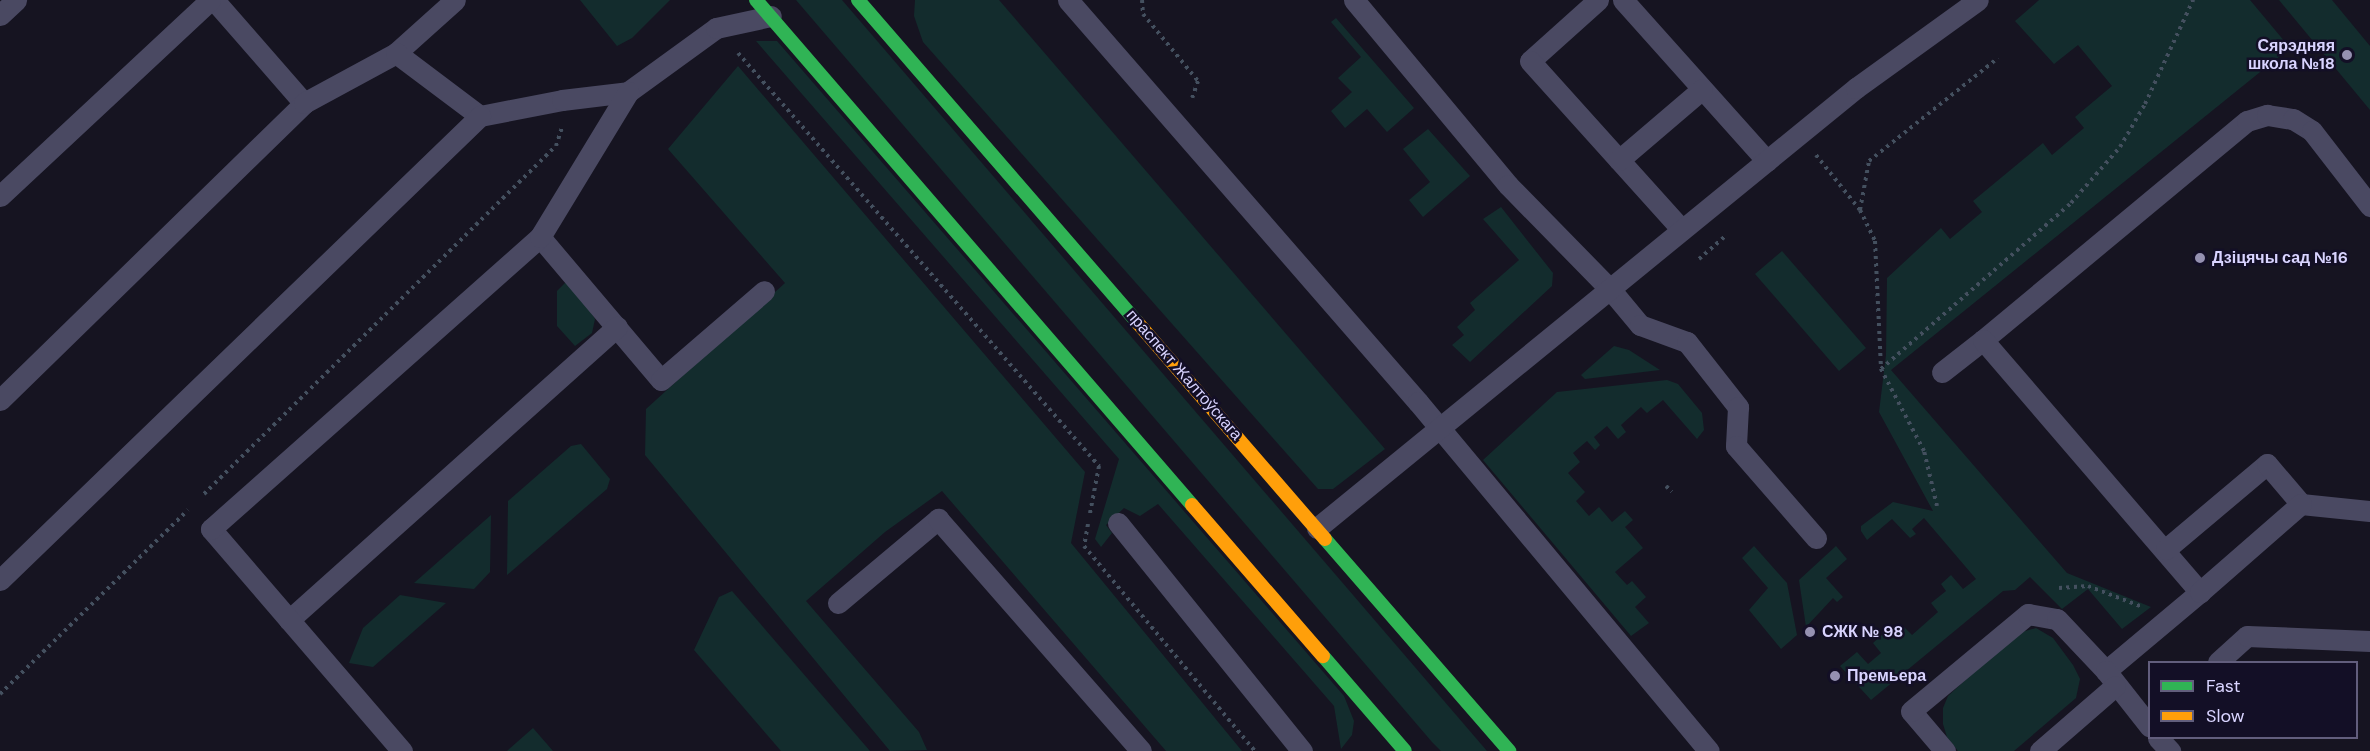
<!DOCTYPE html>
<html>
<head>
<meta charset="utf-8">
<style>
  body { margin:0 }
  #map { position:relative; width:2370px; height:751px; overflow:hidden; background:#161421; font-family:"DM Sans",sans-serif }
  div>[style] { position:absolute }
  .green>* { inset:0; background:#132c2d }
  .path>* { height:4px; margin-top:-2px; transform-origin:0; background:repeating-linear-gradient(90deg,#44505f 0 3px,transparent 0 7.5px) }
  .lane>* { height:21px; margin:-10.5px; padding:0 10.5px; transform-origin:10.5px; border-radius:10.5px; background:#4a4962 }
  .fast>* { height:14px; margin:-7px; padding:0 7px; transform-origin:7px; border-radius:7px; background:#30b455 }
  .slow>* { height:14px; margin:-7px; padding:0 7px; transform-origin:7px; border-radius:7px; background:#ff9f0a }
  .dots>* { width:16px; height:16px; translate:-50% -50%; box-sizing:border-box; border:3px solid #130f26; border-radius:50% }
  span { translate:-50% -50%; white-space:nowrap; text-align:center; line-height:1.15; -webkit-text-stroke:5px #130f26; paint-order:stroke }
  .poi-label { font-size:16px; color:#d9d4ff; font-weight:700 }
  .right { translate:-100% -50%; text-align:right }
  .left { translate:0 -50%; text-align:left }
  .street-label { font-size:16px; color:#d9d4ff }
  .legend { position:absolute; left:2148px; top:661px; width:210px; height:78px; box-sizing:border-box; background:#130f26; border:2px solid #625e7d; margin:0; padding:8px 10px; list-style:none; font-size:18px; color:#d9d4ff }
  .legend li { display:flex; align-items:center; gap:12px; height:30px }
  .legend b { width:30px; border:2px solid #625e7d }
</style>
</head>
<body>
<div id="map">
  <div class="green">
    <i style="clip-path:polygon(580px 0,670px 0,632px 38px,617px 46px)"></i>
    <i style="clip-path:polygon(796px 0,842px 0,1487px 751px,1441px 751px,1432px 742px)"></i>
    <i style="clip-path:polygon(915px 0,999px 0,1385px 449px,1333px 489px,1318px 489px,923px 42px,914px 16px)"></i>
    <i style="clip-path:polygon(2039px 0,2250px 0,2290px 48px,1891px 370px,2067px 573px,2151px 607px,2122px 629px,2088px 589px,2062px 609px,2030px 577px,2015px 590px,2003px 591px,1871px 700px,1840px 666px,1857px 652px,1868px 664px,1881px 653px,1873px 643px,1883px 634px,1888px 640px,1904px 627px,1912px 635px,1938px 612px,1931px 603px,1946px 591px,1941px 584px,1951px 575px,1963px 589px,1976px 579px,1924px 518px,1912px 529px,1916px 534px,1910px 538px,1892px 519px,1867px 540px,1861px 531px,1861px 526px,1893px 502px,1933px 511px,1879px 412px,1886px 355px,1887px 278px,1941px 228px,1950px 239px,1982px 212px,1973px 201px,2043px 143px,2052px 155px,2084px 128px,2075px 117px,2112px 86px,2078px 45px,2054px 64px,2015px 21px)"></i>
    <i style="clip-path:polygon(2279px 0,2332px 0,2370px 46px,2370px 110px)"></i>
    <i style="clip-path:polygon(1336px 18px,1414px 108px,1387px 132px,1367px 109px,1345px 128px,1331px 111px,1352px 92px,1338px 78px,1361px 57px,1331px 22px)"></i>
    <i style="clip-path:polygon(756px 41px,777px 41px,1344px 696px,1354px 721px,1352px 735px,1341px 749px,1334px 706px,1158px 504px,1140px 516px,1124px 508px,1106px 525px,1112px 533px,1101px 547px,1095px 539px,1119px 459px)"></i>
    <i style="clip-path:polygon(738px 66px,1085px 472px,1071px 543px,1242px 751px,1166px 751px,942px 491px,885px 532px,806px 601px,919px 732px,927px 750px,890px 751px,645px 455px,646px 409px,785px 283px,668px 149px)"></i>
    <i style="clip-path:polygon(1428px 129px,1470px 176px,1423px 217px,1409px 200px,1430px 182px,1403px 149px)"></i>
    <i style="clip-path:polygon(1501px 207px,1553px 273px,1552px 286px,1470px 362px,1452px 345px,1464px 335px,1457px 327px,1475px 310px,1470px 303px,1519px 260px,1483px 219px)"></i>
    <i style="clip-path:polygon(1782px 251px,1866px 348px,1839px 371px,1755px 274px)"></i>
    <i style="clip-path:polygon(566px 282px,584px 300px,595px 319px,592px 333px,575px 346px,557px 326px,557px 291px)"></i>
    <i style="clip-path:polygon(1614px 346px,1629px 350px,1660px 370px,1585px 379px,1581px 375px)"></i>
    <i style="clip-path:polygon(1667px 380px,1678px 384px,1702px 413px,1704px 430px,1697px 439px,1663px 400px,1647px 413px,1641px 407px,1621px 425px,1626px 432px,1618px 439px,1607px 426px,1594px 437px,1600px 445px,1595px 450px,1587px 441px,1573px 453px,1580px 462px,1568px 473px,1585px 492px,1576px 501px,1589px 516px,1599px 507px,1612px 522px,1625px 511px,1633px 520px,1625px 527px,1643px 548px,1615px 572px,1627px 585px,1632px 581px,1646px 597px,1635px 607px,1649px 623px,1631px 636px,1483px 460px,1557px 392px)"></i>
    <i style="clip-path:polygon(581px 444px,610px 479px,607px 489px,507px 575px,508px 501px,571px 446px)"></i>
    <i style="clip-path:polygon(491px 515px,490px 572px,474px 589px,414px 583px)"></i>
    <i style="clip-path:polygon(1754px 546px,1787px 583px,1797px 635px,1781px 649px,1749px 610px,1768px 588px,1742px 558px)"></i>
    <i style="clip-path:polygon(1836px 546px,1847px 559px,1826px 578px,1843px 597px,1837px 602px,1833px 598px,1806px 627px,1799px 580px)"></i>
    <i style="clip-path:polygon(732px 591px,870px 751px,781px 751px,694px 650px,719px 597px)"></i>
    <i style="clip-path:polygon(400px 595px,446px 603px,373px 667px,349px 663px,363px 628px)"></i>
    <i style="clip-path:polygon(2036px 628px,2053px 638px,2073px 665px,2080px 679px,2076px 698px,2014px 751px,1958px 751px,1947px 737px,1943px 724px,1943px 708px,1948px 696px,2015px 634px)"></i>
    <i style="clip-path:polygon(533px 728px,553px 751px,507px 751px)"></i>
  </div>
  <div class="path">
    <i style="left:1142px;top:0;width:14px;rotate:86deg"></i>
    <i style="left:1143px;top:14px;width:87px;rotate:50.6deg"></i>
    <i style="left:1198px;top:81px;width:18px;rotate:109deg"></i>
    <i style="left:738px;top:53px;width:549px;rotate:48.84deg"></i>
    <i style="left:1099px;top:466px;width:48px;rotate:100.8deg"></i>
    <i style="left:1816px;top:155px;width:70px;rotate:51.3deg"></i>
    <i style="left:1860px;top:210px;width:34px;rotate:64deg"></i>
    <i style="left:1875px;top:241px;width:127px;rotate:87.3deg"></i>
    <i style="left:1860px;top:210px;width:50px;rotate:-79.6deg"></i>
    <i style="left:1869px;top:161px;width:165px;rotate:-38.6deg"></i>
    <i style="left:1699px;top:259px;width:35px;rotate:-41deg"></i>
    <i style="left:1666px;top:486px;width:8px;rotate:45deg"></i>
    <i style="left:204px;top:494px;width:495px;rotate:-44.7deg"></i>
    <i style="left:556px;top:146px;width:19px;rotate:-72deg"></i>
    <i style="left:1937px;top:506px;width:57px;rotate:-103.3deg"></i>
    <i style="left:1924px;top:451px;width:93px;rotate:-117.7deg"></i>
    <i style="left:1881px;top:369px;width:252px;rotate:-41.1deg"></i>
    <i style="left:2071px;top:203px;width:74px;rotate:-48.8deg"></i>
    <i style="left:2120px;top:147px;width:50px;rotate:-59.8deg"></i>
    <i style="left:2145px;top:104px;width:115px;rotate:-65.2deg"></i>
    <i style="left:1088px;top:524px;width:22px;rotate:100deg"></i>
    <i style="left:1084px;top:546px;width:267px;rotate:50.2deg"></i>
    <i style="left:2059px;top:588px;width:29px;rotate:-4deg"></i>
    <i style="left:2088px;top:586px;width:56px;rotate:21deg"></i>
    <i style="left:0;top:694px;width:263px;rotate:-44.4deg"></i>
  </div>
  <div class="lane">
    <i style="left:214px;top:0;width:137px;rotate:48.9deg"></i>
    <i style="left:1068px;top:0;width:533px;rotate:48.96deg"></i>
    <i style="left:1418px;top:402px;width:454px;rotate:50.2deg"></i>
    <i style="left:1354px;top:0;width:241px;rotate:50.2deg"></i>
    <i style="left:1508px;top:185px;width:146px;rotate:45.6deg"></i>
    <i style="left:1610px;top:289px;width:47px;rotate:50.2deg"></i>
    <i style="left:1640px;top:325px;width:50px;rotate:19.9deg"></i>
    <i style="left:1687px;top:342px;width:83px;rotate:51.9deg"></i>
    <i style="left:1738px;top:407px;width:39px;rotate:93deg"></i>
    <i style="left:1736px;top:446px;width:122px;rotate:49deg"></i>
    <i style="left:1598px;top:0;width:91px;rotate:138.1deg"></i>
    <i style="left:1530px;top:61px;width:227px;rotate:48deg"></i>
    <i style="left:1623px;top:0;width:216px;rotate:48.2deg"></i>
    <i style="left:0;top:15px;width:22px;rotate:-43deg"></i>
    <i style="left:396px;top:53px;width:79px;rotate:-41.9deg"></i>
    <i style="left:1619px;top:160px;width:109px;rotate:-40.5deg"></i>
    <i style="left:0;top:196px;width:287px;rotate:-43deg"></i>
    <i style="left:540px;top:237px;width:187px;rotate:49.8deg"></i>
    <i style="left:661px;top:380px;width:136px;rotate:-40.8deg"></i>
    <i style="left:1983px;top:340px;width:343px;rotate:-39.7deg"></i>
    <i style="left:2247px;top:121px;width:21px;rotate:-17deg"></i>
    <i style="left:2267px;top:115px;width:26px;rotate:9deg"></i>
    <i style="left:2293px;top:119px;width:22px;rotate:32deg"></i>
    <i style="left:2312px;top:131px;width:95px;rotate:52.3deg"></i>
    <i style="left:1942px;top:372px;width:52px;rotate:-38deg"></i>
    <i style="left:1983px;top:340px;width:333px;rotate:49.3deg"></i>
    <i style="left:2200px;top:592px;width:123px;rotate:140deg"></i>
    <i style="left:0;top:400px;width:425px;rotate:-44.3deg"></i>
    <i style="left:304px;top:103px;width:105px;rotate:-28.5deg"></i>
    <i style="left:396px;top:53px;width:105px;rotate:36.9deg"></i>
    <i style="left:480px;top:116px;width:84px;rotate:-11deg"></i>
    <i style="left:562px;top:100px;width:66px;rotate:-6.9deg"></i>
    <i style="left:628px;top:92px;width:109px;rotate:-36deg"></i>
    <i style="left:716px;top:28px;width:56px;rotate:-12.3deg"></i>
    <i style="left:1118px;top:523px;width:293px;rotate:51.1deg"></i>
    <i style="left:1317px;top:528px;width:696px;rotate:-39.23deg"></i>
    <i style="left:1856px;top:88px;width:150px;rotate:-35.8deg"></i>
    <i style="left:2166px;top:549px;width:132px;rotate:-40.1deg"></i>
    <i style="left:2267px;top:464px;width:52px;rotate:49.6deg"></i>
    <i style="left:2301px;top:504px;width:69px;rotate:5.8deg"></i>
    <i style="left:0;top:580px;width:668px;rotate:-44.03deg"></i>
    <i style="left:2200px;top:592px;width:134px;rotate:-41.1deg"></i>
    <i style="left:838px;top:603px;width:131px;rotate:-40deg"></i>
    <i style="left:938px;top:519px;width:308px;rotate:48.8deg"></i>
    <i style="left:289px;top:620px;width:440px;rotate:-41.8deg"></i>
    <i style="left:2218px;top:662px;width:39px;rotate:-42deg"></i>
    <i style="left:2247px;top:636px;width:123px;rotate:2.3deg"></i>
    <i style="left:2158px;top:738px;width:18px;rotate:47deg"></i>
    <i style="left:402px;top:751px;width:293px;rotate:-130.7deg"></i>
    <i style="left:211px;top:529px;width:440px;rotate:-41.6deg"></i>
    <i style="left:540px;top:237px;width:170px;rotate:-58.7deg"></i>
    <i style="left:1945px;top:751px;width:52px;rotate:-130.4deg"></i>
    <i style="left:1911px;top:711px;width:152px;rotate:-39.7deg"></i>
    <i style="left:2028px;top:614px;width:29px;rotate:10deg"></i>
    <i style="left:2057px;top:619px;width:71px;rotate:46.7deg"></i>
    <i style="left:2106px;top:671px;width:71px;rotate:51.8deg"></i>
    <i style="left:2040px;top:751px;width:99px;rotate:-40.9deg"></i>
  </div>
  <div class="fast">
    <i style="left:756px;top:0;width:667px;rotate:49.19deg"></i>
    <i style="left:858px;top:0;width:426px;rotate:49.1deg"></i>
    <i style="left:1325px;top:539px;width:281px;rotate:49deg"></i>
    <i style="left:1323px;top:656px;width:125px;rotate:49.2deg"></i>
  </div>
  <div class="slow">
    <i style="left:1137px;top:322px;width:287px;rotate:49.1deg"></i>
    <i style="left:1192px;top:505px;width:200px;rotate:49.1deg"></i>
  </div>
  <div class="dots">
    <i style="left:2347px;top:55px;background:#9591b1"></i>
    <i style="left:2200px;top:258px;background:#9591b1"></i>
    <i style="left:1810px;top:632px;background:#9591b1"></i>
    <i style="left:1835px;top:676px;background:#9591b1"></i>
  </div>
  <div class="poi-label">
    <span class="right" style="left:2335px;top:55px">Сярэдняя<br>школа №18</span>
    <span class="left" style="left:2212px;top:258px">Дзіцячы сад №16</span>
    <span class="left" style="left:1822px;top:632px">СЖК № 98</span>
    <span class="left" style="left:1847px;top:676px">Премьера</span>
  </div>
  <div class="street-label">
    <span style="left:1184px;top:375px;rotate:49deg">праспект Жалтоўскага</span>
  </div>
  <ul class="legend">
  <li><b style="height:8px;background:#30b455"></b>Fast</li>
  <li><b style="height:8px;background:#ff9f0a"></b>Slow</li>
  </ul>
</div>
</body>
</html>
